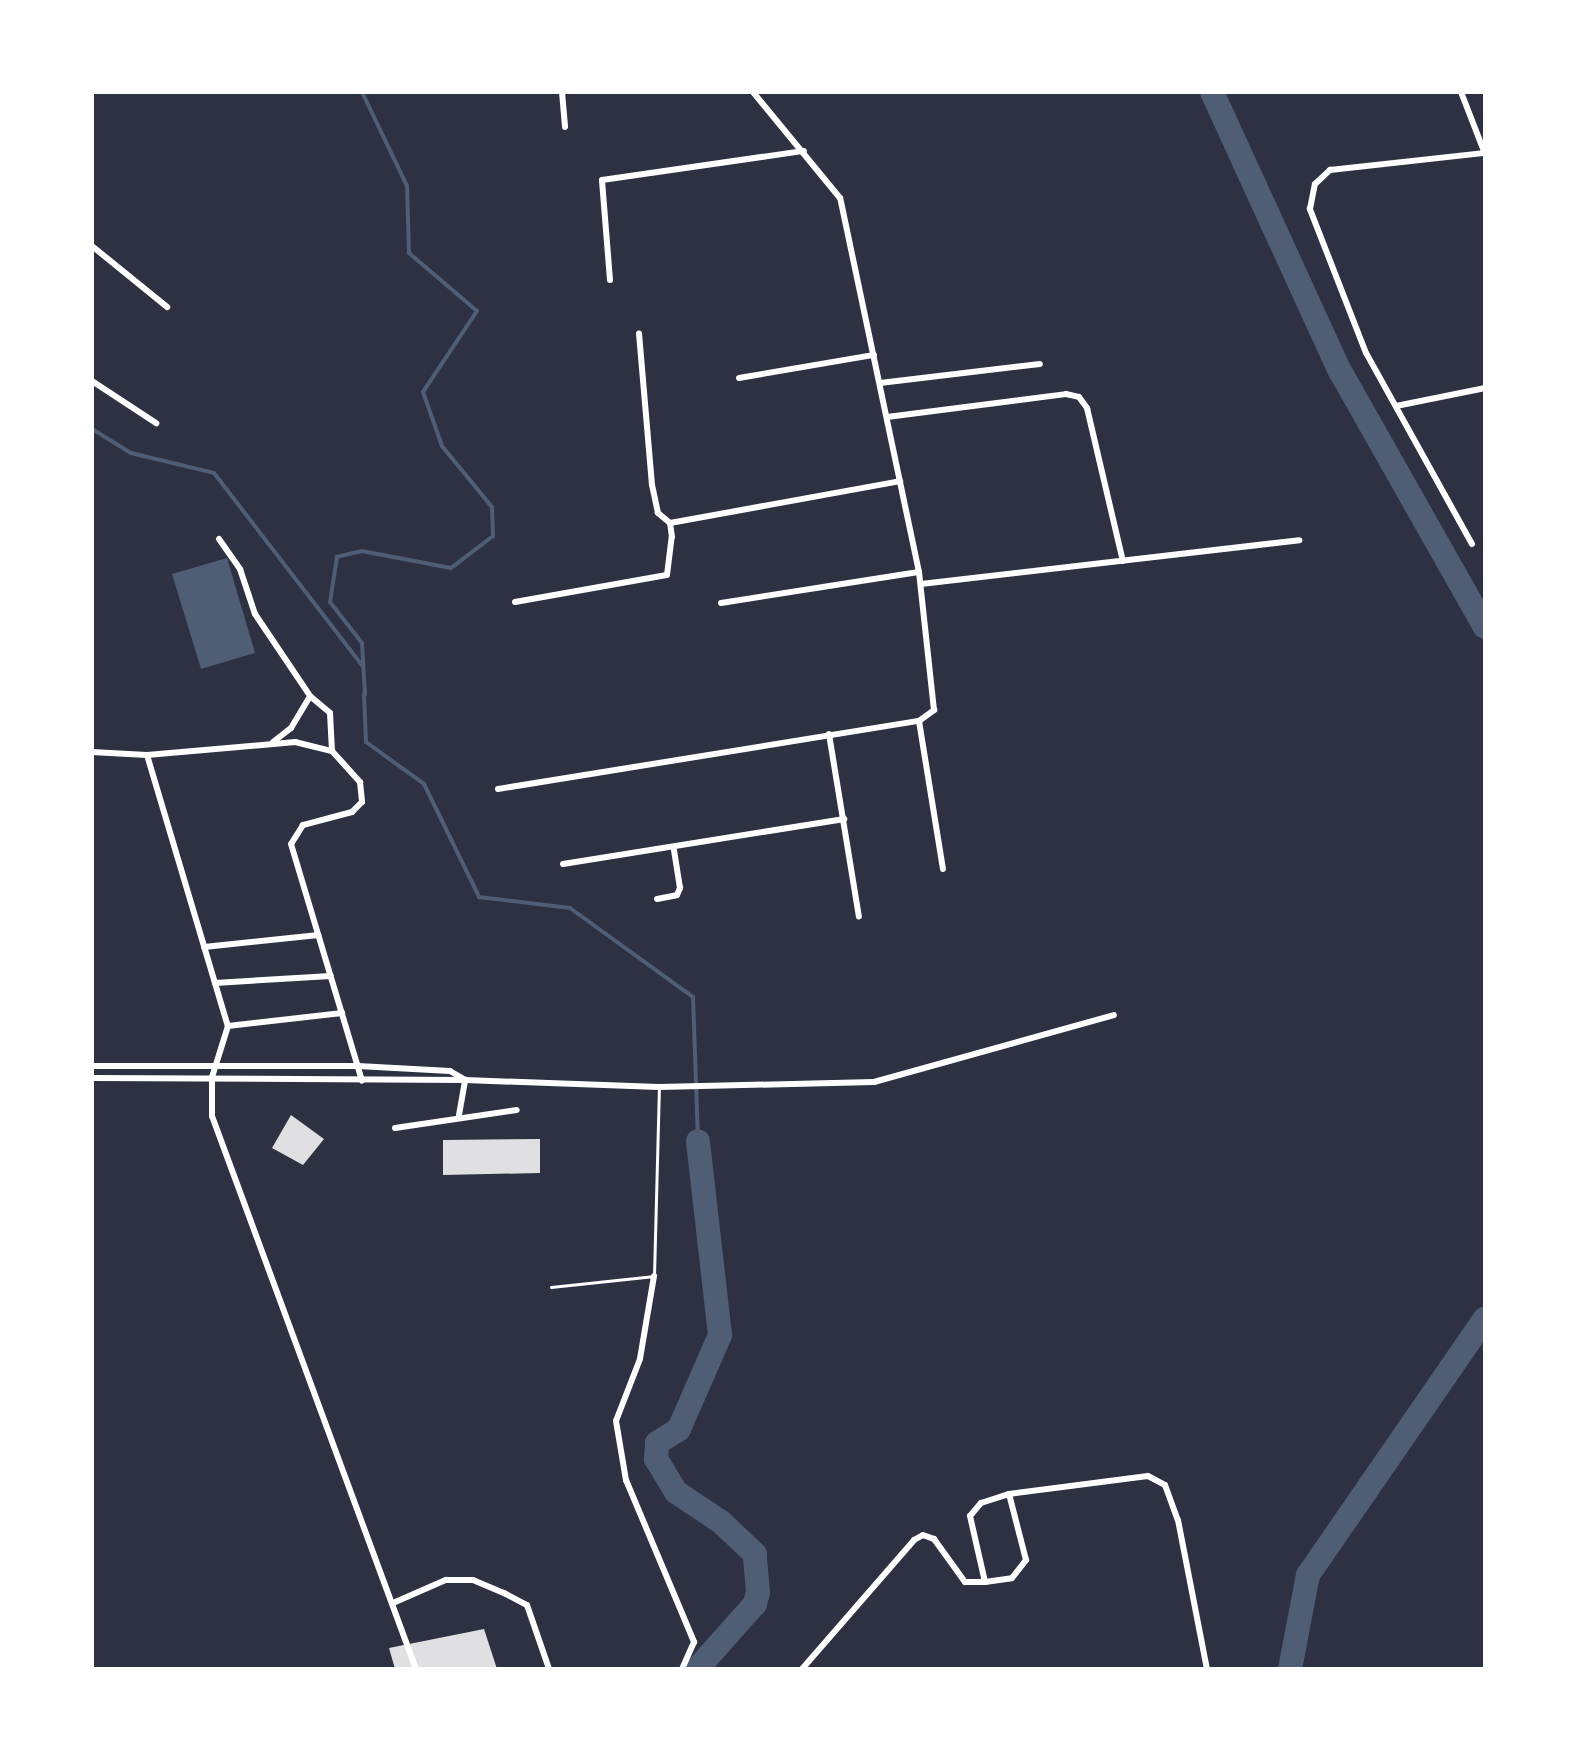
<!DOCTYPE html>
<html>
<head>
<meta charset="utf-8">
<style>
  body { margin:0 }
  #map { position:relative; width:1577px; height:1761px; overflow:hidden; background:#2d3142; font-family:"Varela Round",sans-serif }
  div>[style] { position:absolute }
  .water>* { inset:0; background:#4f5d75 }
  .stream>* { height:4px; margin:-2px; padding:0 2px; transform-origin:2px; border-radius:2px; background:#4f5d75 }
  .river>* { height:24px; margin:-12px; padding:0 12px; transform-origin:12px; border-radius:12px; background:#4f5d75 }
  .building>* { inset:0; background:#e0e0e3 }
  .service>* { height:3px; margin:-1.5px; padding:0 1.5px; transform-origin:1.5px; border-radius:1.5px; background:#fff }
  .minor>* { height:6px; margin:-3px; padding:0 3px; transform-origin:3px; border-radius:3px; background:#fff }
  span { translate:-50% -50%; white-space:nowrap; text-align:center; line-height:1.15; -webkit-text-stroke:8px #fff; paint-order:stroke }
  .frame { position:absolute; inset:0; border:94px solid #fff; pointer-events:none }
</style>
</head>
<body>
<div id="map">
  <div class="water">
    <i style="clip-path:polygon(227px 558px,255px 653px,201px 669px,172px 574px)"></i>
  </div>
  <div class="stream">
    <i style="left:362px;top:92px;width:104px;rotate:64.4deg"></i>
    <i style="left:407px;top:186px;width:67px;rotate:88.3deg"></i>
    <i style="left:409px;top:253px;width:89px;rotate:40.5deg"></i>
    <i style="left:477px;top:311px;width:97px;rotate:123.7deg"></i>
    <i style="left:423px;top:392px;width:57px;rotate:70.6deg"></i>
    <i style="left:442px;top:446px;width:79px;rotate:50.7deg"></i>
    <i style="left:492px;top:507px;width:29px;rotate:88deg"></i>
    <i style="left:493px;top:536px;width:53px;rotate:142.7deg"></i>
    <i style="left:451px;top:568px;width:91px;rotate:-169.2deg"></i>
    <i style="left:362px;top:551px;width:26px;rotate:167deg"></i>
    <i style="left:337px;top:557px;width:46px;rotate:98.8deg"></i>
    <i style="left:330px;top:602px;width:52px;rotate:52deg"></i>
    <i style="left:362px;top:643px;width:52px;rotate:86.7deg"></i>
    <i style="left:92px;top:429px;width:46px;rotate:31.6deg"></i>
    <i style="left:131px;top:453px;width:85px;rotate:13.5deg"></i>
    <i style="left:214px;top:473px;width:242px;rotate:52.4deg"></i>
    <i style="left:364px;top:694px;width:48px;rotate:87.6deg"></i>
    <i style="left:366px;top:742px;width:72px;rotate:35.9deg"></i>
    <i style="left:424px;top:784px;width:126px;rotate:64deg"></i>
    <i style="left:479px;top:897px;width:92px;rotate:6.9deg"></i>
    <i style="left:570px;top:908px;width:152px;rotate:35.9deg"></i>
    <i style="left:693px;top:997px;width:144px;rotate:88deg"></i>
  </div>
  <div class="river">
    <i style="left:1212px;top:92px;width:307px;rotate:65.4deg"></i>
    <i style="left:1340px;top:371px;width:294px;rotate:60.5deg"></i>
    <i style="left:697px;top:1669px;width:87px;rotate:-48.3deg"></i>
    <i style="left:755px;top:1604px;width:12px;rotate:-76deg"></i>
    <i style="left:758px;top:1592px;width:38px;rotate:-95deg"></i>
    <i style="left:755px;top:1554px;width:47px;rotate:-136.7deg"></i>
    <i style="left:721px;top:1522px;width:54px;rotate:-146.3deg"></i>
    <i style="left:676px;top:1492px;width:39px;rotate:-121deg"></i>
    <i style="left:656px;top:1459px;width:16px;rotate:-86deg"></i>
    <i style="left:657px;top:1443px;width:26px;rotate:-32deg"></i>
    <i style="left:679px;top:1429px;width:103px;rotate:-66.4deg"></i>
    <i style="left:720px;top:1335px;width:195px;rotate:-96.5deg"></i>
    <i style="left:1290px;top:1669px;width:96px;rotate:-79.2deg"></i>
    <i style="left:1308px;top:1575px;width:312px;rotate:-55.4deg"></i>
  </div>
  <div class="building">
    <i style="clip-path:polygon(291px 1115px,324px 1139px,303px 1165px,272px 1148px)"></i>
    <i style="clip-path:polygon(540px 1139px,540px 1173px,443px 1175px,443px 1140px)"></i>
    <i style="clip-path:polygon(484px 1629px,497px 1669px,395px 1669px,389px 1648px)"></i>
  </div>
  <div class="service">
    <i style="left:551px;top:1287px;width:104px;rotate:-6.1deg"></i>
    <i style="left:654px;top:1276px;width:188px;rotate:-88.5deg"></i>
  </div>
  <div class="minor">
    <i style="left:562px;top:92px;width:35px;rotate:85deg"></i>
    <i style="left:1461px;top:92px;width:66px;rotate:68.8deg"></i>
    <i style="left:92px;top:246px;width:97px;rotate:39.1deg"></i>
    <i style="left:610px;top:280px;width:100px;rotate:-94.6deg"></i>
    <i style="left:602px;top:180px;width:204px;rotate:-8.2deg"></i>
    <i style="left:739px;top:378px;width:137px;rotate:-9.7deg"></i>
    <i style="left:92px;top:381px;width:77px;rotate:33.3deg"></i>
    <i style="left:880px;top:383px;width:161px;rotate:-6.8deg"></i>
    <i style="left:1396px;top:406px;width:91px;rotate:-11.4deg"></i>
    <i style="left:887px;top:417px;width:180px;rotate:-7.3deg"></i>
    <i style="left:1066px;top:394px;width:13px;rotate:13deg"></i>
    <i style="left:1079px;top:397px;width:14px;rotate:54deg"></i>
    <i style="left:1087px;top:408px;width:157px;rotate:76.8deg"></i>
    <i style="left:670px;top:523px;width:234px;rotate:-10.3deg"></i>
    <i style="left:219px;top:539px;width:37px;rotate:55deg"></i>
    <i style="left:240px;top:569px;width:47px;rotate:71.6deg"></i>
    <i style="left:255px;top:614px;width:99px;rotate:56.1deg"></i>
    <i style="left:1472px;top:544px;width:218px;rotate:-119deg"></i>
    <i style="left:1366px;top:353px;width:155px;rotate:-111.3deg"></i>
    <i style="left:1310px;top:209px;width:25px;rotate:-79deg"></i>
    <i style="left:1315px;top:184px;width:21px;rotate:-43deg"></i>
    <i style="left:1330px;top:170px;width:156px;rotate:-6.3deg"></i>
    <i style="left:921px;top:584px;width:381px;rotate:-6.6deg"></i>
    <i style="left:515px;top:602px;width:154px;rotate:-10.1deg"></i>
    <i style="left:667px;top:575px;width:38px;rotate:-83deg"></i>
    <i style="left:672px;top:537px;width:14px;rotate:-98deg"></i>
    <i style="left:670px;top:523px;width:16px;rotate:-140deg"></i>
    <i style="left:658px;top:513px;width:29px;rotate:-102deg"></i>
    <i style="left:652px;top:485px;width:152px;rotate:-94.9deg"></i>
    <i style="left:721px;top:603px;width:200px;rotate:-8.9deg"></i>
    <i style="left:919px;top:721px;width:150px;rotate:80.8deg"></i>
    <i style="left:829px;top:734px;width:185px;rotate:80.7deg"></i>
    <i style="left:273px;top:742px;width:23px;rotate:-38deg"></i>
    <i style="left:291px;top:728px;width:37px;rotate:-59deg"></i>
    <i style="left:310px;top:696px;width:26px;rotate:40deg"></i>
    <i style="left:330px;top:713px;width:38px;rotate:87deg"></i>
    <i style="left:92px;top:752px;width:55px;rotate:3.1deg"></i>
    <i style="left:147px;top:755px;width:283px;rotate:73.4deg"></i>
    <i style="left:228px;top:1026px;width:53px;rotate:107.4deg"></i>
    <i style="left:212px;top:1077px;width:39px;rotate:90deg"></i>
    <i style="left:212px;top:1116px;width:589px;rotate:69.75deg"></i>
    <i style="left:147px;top:755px;width:149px;rotate:-5deg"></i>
    <i style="left:295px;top:742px;width:38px;rotate:14deg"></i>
    <i style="left:332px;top:751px;width:42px;rotate:47.9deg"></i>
    <i style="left:360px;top:782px;width:20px;rotate:84deg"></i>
    <i style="left:362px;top:802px;width:14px;rotate:135deg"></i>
    <i style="left:352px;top:812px;width:51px;rotate:165.1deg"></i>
    <i style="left:303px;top:825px;width:22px;rotate:122deg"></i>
    <i style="left:291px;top:844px;width:247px;rotate:73.3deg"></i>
    <i style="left:498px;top:789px;width:426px;rotate:-9.2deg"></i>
    <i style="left:919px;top:721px;width:19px;rotate:-36deg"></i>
    <i style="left:934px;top:710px;width:139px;rotate:-96.2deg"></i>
    <i style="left:919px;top:572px;width:382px;rotate:-101.9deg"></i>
    <i style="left:840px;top:198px;width:137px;rotate:-129.4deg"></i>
    <i style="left:563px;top:864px;width:285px;rotate:-9.1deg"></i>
    <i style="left:657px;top:899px;width:20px;rotate:-11deg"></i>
    <i style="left:677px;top:895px;width:8px;rotate:-67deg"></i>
    <i style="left:680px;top:888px;width:39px;rotate:-99deg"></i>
    <i style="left:204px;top:947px;width:115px;rotate:-6deg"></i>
    <i style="left:215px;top:983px;width:116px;rotate:-3.5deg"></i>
    <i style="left:228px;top:1026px;width:115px;rotate:-6.5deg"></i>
    <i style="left:92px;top:1066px;width:266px"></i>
    <i style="left:358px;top:1066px;width:92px;rotate:3.1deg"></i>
    <i style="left:450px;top:1071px;width:14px;rotate:30deg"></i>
    <i style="left:92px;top:1078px;width:373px;rotate:0.3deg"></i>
    <i style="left:465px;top:1080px;width:194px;rotate:2.1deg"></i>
    <i style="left:659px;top:1087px;width:215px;rotate:-1.3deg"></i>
    <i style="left:874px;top:1082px;width:249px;rotate:-15.6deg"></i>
    <i style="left:459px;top:1115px;width:36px;rotate:-80deg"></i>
    <i style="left:395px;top:1128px;width:123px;rotate:-8.4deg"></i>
    <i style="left:654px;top:1276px;width:84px;rotate:99.6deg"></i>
    <i style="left:640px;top:1359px;width:66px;rotate:111.2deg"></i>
    <i style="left:616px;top:1421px;width:60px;rotate:80.4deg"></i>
    <i style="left:626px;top:1480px;width:176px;rotate:67.2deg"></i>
    <i style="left:694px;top:1642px;width:30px;rotate:114deg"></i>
    <i style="left:985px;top:1582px;width:27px;rotate:-8deg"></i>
    <i style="left:1012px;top:1578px;width:23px;rotate:-52deg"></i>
    <i style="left:1026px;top:1560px;width:68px;rotate:-104.4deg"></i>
    <i style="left:393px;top:1603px;width:58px;rotate:-23.5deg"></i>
    <i style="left:446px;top:1580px;width:27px"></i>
    <i style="left:473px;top:1580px;width:34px;rotate:23deg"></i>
    <i style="left:504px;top:1593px;width:26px;rotate:28deg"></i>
    <i style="left:527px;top:1605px;width:68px;rotate:71deg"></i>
    <i style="left:802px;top:1669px;width:171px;rotate:-49deg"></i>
    <i style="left:914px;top:1540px;width:10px;rotate:-29deg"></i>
    <i style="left:923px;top:1535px;width:12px;rotate:20deg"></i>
    <i style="left:934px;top:1539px;width:53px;rotate:54.2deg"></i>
    <i style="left:965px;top:1582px;width:20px"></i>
    <i style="left:985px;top:1582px;width:68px;rotate:-102.8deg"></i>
    <i style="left:970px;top:1516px;width:17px;rotate:-50deg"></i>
    <i style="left:981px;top:1503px;width:29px;rotate:-18deg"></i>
    <i style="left:1009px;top:1494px;width:140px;rotate:-7.4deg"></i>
    <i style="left:1148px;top:1476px;width:19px;rotate:28deg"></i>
    <i style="left:1165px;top:1485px;width:37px;rotate:70deg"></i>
    <i style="left:1178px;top:1520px;width:152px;rotate:79deg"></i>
  </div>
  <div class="frame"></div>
</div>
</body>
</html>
